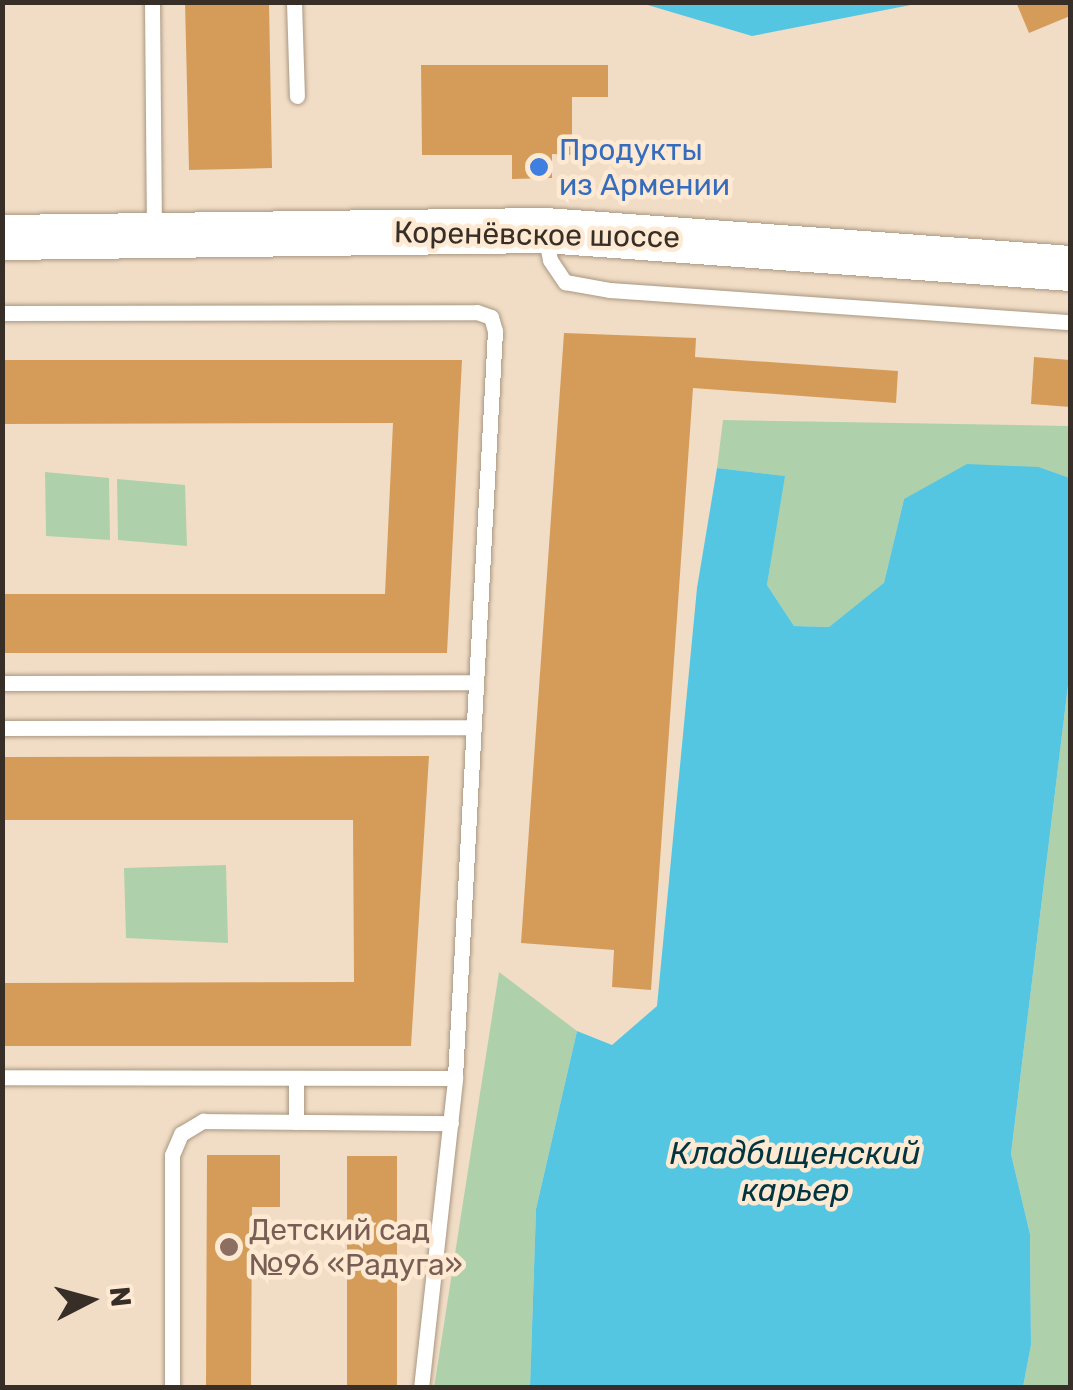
<!DOCTYPE html>
<html>
<head>
<meta charset="utf-8">
<style>
  body { margin:0 }
  #map { position:relative; width:1073px; height:1390px; overflow:hidden; background:#f1ddc6; font-family:Rubik,sans-serif }
  div>[style] { position:absolute }
  .green>* { inset:0; background:#aed1ab }
  .water>* { inset:0; background:#55c6e2 }
  .building>* { inset:0; background:#d59c59 }
  .roads { filter:drop-shadow(0 0 2px #aa9781) drop-shadow(0 0 2px #aa9781) }
  .service>* { height:15px; margin:-7.5px; padding:0 7.5px; transform-origin:7.5px; border-radius:7.5px; background:#fff }
  .secondary>* { height:45px; margin:-22.5px; padding:0 22.5px; transform-origin:22.5px; border-radius:22.5px; background:#fff }
  .dots>* { width:28px; height:28px; translate:-50% -50%; box-sizing:border-box; border:5px solid #feead3; border-radius:50% }
  span { translate:-50% -50%; white-space:nowrap; text-align:center; line-height:1.15; -webkit-text-stroke:9px #feead3; paint-order:stroke }
  .shop-label { font-size:30px; color:#366cbe }
  .left { translate:0 -50%; text-align:left }
  .street-label { font-size:30px; color:#372f27 }
  .education-label { font-size:30px; color:#785e54 }
  .water-label { font-size:32px; color:#003541; font-style:italic }
  .frame { position:absolute; inset:0; border:5px solid #372f27; pointer-events:none }
  .north { position:absolute; left:40px; top:1250px; width:100px; height:100px; -webkit-text-stroke:8px #feead3; paint-order:stroke; rotate:84deg; font-size:28px; font-weight:700; line-height:40px; text-align:center; color:#372f27 }
  .north::after { content:''; display:block; margin:auto; width:35px; height:45px; background:#372f27; clip-path:polygon(50% 0,100% 100%,50% 72%,0 100%) }
</style>
</head>
<body>
<div id="map">
  <div class="green">
    <i style="clip-path:polygon(723px 420px,1070px 426px,1070px 478px,1039px 467px,904px 499px,884px 584px,829px 627px,794px 626px,767px 585px,784px 476px,717px 468px)"></i>
    <i style="clip-path:polygon(45px 472px,109px 478px,110px 540px,46px 536px)"></i>
    <i style="clip-path:polygon(117px 479px,185px 485px,187px 546px,118px 540px)"></i>
    <i style="clip-path:polygon(1070px 669px,1070px 1387px,1023px 1387px,1031px 1345px,1030px 1234px,1011px 1154px)"></i>
    <i style="clip-path:polygon(226px 865px,228px 943px,126px 938px,124px 868px)"></i>
    <i style="clip-path:polygon(499px 972px,577px 1031px,536px 1209px,530px 1387px,434px 1388px)"></i>
  </div>
  <div class="water">
    <i style="clip-path:polygon(641px 3px,641px 2px,921px 3px,752px 36px)"></i>
    <i style="clip-path:polygon(967px 464px,1039px 467px,1070px 478px,1070px 669px,1011px 1154px,1030px 1234px,1031px 1345px,1023px 1387px,530px 1387px,536px 1209px,577px 1031px,612px 1045px,657px 1006px,697px 588px,717px 468px,785px 476px,767px 585px,794px 626px,829px 627px,884px 583px,904px 499px)"></i>
  </div>
  <div class="building">
    <i style="clip-path:polygon(185px 2px,269px 2px,272px 168px,189px 170px)"></i>
    <i style="clip-path:polygon(1016px 2px,1070px 2px,1070px 16px,1029px 33px)"></i>
    <i style="clip-path:polygon(421px 65px,608px 65px,608px 97px,572px 97px,572px 155px,552px 154px,552px 178px,512px 179px,512px 155px,422px 155px)"></i>
    <i style="clip-path:polygon(564px 333px,696px 338px,695px 357px,898px 371px,896px 403px,693px 388px,651px 990px,612px 987px,614px 950px,521px 943px)"></i>
    <i style="clip-path:polygon(1034px 357px,1070px 360px,1070px 407px,1031px 404px)"></i>
    <i style="clip-path:polygon(2px 360px,462px 360px,447px 653px,2px 653px,2px 594px,385px 594px,393px 423px,2px 424px)"></i>
    <i style="clip-path:polygon(429px 756px,411px 1046px,2px 1046px,2px 983px,354px 982px,353px 820px,2px 820px,2px 757px)"></i>
    <i style="clip-path:polygon(207px 1155px,280px 1155px,280px 1207px,252px 1207px,251px 1388px,206px 1388px)"></i>
    <i style="clip-path:polygon(347px 1156px,397px 1156px,397px 1388px,347px 1388px)"></i>
  </div>
  <div class="roads">
    <div class="service">
      <i style="left:152px;top:2px;width:230px;rotate:89.5deg"></i>
      <i style="left:294px;top:2px;width:94px;rotate:88.2deg"></i>
      <i style="left:545px;top:234px;width:26px;rotate:79deg"></i>
      <i style="left:550px;top:260px;width:27px;rotate:56deg"></i>
      <i style="left:565px;top:282px;width:46px;rotate:10.1deg"></i>
      <i style="left:610px;top:290px;width:461px;rotate:4deg"></i>
      <i style="left:2px;top:313px;width:475px;rotate:-0.1deg"></i>
      <i style="left:477px;top:312px;width:15px;rotate:20deg"></i>
      <i style="left:491px;top:317px;width:15px;rotate:74deg"></i>
      <i style="left:495px;top:331px;width:748px;rotate:93.07deg"></i>
      <i style="left:455px;top:1078px;width:453px;rotate:-179.9deg"></i>
      <i style="left:2px;top:683px;width:474px;rotate:-0.1deg"></i>
      <i style="left:2px;top:728px;width:472px;rotate:-0.1deg"></i>
      <i style="left:296px;top:1078px;width:44px;rotate:90deg"></i>
      <i style="left:172px;top:1388px;width:233px;rotate:-90deg"></i>
      <i style="left:172px;top:1155px;width:23px;rotate:-67deg"></i>
      <i style="left:181px;top:1134px;width:26px;rotate:-31deg"></i>
      <i style="left:203px;top:1121px;width:248px;rotate:0.5deg"></i>
      <i style="left:421px;top:1388px;width:312px;rotate:-83.7deg"></i>
    </div>
    <div class="secondary">
      <i style="left:2px;top:237px;width:543px;rotate:-0.74deg"></i>
      <i style="left:545px;top:230px;width:526px;rotate:4.14deg"></i>
    </div>
  </div>
  <div class="dots">
    <i style="left:539px;top:167px;background:#3f7fe0"></i>
    <i style="left:229px;top:1247px;background:#8d6e63"></i>
  </div>
  <div class="shop-label">
    <span class="left" style="left:559px;top:167px">Продукты<br>из Армении</span>
  </div>
  <div class="street-label">
    <span style="left:537px;top:235px;rotate:1deg">Коренёвское шоссе</span>
  </div>
  <div class="education-label">
    <span class="left" style="left:249px;top:1247px">Детский сад<br>№96 «Радуга»</span>
  </div>
  <div class="water-label">
    <span style="left:795px;top:1172px">Кладбищенский<br>карьер</span>
  </div>
  <div class="frame"></div>
  <div class="north">N</div>
</div>
</body>
</html>
